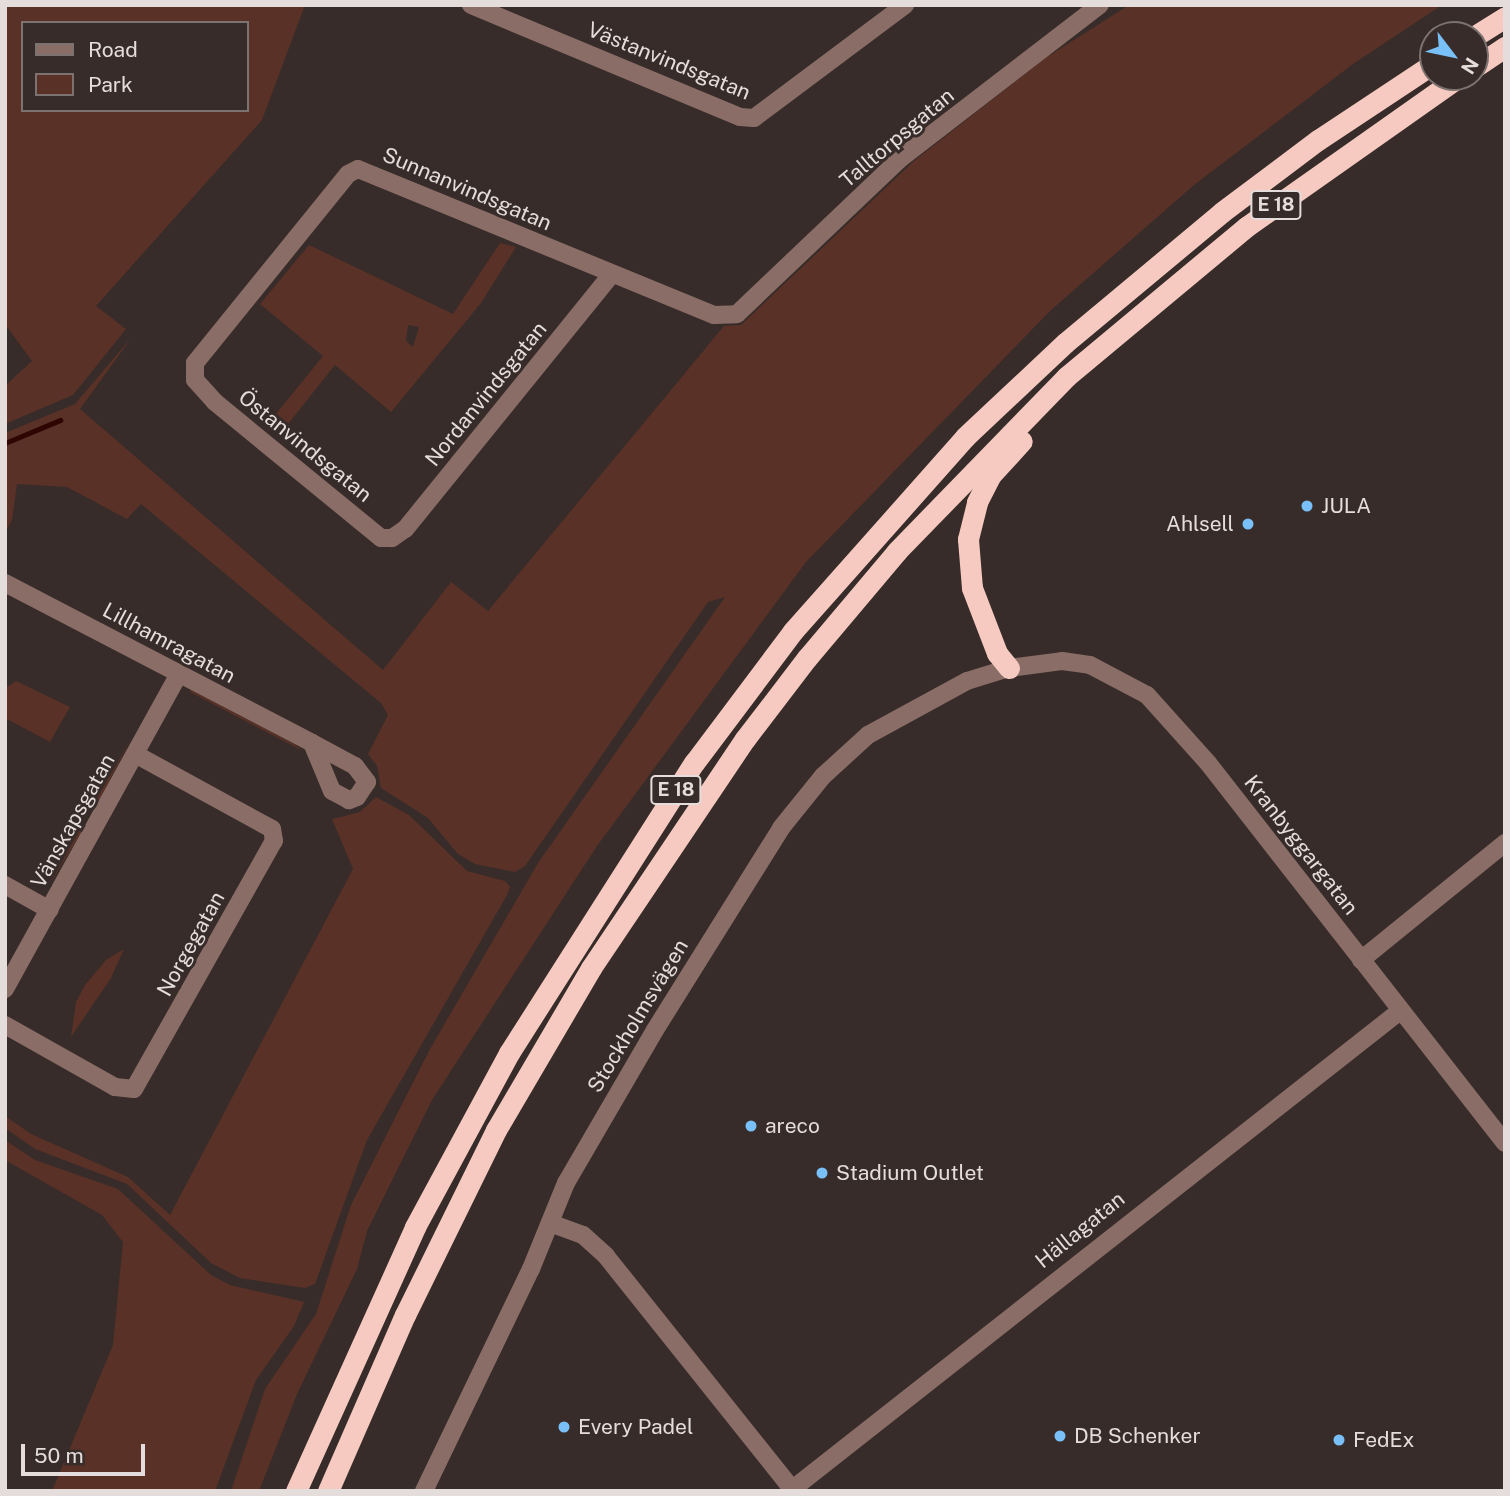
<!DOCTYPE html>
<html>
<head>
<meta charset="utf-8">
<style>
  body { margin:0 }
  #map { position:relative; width:1510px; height:1496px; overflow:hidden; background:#372c29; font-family:"Public Sans",sans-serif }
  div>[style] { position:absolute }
  .green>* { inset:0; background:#593127 }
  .stream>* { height:5px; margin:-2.5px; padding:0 2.5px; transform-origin:2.5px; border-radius:2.5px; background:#2e0500 }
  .minor>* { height:18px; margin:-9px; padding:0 9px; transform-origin:9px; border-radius:9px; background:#8a6d66 }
  .highway>* { height:21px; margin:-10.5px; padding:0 10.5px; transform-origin:10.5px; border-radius:10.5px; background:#f6cac0 }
  .dots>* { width:19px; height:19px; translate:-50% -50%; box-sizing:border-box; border:4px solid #372c29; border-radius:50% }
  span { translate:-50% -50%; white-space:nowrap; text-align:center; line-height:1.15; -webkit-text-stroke:6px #372c29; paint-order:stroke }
  .shield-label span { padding:2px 5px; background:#372c29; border:2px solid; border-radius:5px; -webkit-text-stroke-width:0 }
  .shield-label { font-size:19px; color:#e4dddb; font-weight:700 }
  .street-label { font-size:21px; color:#e4dddb }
  .poi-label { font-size:21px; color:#e4dddb }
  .left { translate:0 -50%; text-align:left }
  .right { translate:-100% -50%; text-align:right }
  .frame { position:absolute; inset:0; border:7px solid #e4dddb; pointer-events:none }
  .legend { position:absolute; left:21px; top:21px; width:228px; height:91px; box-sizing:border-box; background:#372c29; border:2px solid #7c7370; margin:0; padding:9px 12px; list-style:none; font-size:21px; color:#e4dddb }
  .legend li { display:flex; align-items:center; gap:14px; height:35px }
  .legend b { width:35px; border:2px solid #7c7370 }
  .north { position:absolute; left:1419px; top:21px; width:70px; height:70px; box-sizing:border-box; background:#372c29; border:2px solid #7c7370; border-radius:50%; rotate:122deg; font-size:19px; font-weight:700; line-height:28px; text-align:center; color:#e4dddb }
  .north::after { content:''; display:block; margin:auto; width:24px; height:32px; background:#79bff8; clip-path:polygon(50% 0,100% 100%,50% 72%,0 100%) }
  .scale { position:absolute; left:21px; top:1444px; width:124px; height:32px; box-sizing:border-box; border:4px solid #e4dddb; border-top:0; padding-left:9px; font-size:21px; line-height:24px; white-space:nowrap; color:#e4dddb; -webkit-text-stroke:5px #372c29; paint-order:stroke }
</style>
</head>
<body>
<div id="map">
  <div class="green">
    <i style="clip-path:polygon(evenodd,5px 5px,305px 5px,262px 120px,96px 306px,126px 329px,73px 395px,5px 424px,5px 386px,32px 361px,5px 324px,5px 5px,23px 23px,247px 23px,247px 110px,23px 110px,23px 23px)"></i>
    <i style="clip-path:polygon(1129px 5px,1442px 5px,1353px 64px,1194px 185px,1050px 311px,806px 562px,597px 846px,432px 1100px,367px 1231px,357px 1269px,297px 1394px,259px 1491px,231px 1491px,265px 1389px,316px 1314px,351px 1205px,430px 1049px,538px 863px,725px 597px,708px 602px,525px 866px,515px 872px,475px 864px,458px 854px,428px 818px,381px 788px,377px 766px,368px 754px,388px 715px,381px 703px,141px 504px,127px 519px,67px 487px,17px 484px,12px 520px,5px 532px,5px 433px,75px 404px,132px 337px,80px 409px,383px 670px,451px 582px,488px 611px,724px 326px,741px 325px,914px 161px,1044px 59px)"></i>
    <i style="clip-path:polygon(evenodd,500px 243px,516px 247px,481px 303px,391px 412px,335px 365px,280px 434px,267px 425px,323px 356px,260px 304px,309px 245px,453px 314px,500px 243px,408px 325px,419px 327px,413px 347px,406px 341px,408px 325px)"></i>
    <i style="clip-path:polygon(16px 681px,70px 707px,50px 742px,5px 718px,5px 688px)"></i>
    <i style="clip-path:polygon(191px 690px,294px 744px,303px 751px,190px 692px)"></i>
    <i style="clip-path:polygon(131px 739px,96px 806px,91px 808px)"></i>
    <i style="clip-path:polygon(376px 797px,409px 815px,467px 871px,505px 881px,510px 887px,507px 895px,367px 1140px,315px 1284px,305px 1288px,240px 1278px,211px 1263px,127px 1184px,35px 1149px,5px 1128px,5px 1116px,31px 1134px,128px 1177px,170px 1215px,353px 869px,332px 819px,360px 812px)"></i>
    <i style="clip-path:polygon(83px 823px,84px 828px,47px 889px)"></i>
    <i style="clip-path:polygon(124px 949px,111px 978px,71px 1037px,76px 1002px,85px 985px,106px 960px)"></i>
    <i style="clip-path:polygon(5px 1140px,35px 1160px,118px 1189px,211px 1275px,230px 1285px,304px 1302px,294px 1326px,256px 1380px,215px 1491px,52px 1491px,113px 1345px,123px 1242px,102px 1215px,5px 1160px)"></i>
  </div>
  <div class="stream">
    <i style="left:5px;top:443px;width:60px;rotate:-22.7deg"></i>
  </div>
  <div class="minor">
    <i style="left:471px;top:5px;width:291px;rotate:22.6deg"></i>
    <i style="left:740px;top:117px;width:14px;rotate:4deg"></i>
    <i style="left:754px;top:118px;width:189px;rotate:-36.8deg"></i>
    <i style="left:611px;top:275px;width:327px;rotate:129deg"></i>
    <i style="left:405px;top:529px;width:16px;rotate:145deg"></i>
    <i style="left:392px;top:538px;width:11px;rotate:180deg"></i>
    <i style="left:381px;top:538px;width:215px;rotate:-140.7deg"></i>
    <i style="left:215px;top:402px;width:30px;rotate:-132deg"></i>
    <i style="left:195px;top:380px;width:17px;rotate:-90deg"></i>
    <i style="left:195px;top:363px;width:243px;rotate:-51deg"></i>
    <i style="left:348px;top:174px;width:11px;rotate:-27deg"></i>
    <i style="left:358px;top:169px;width:385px;rotate:22.3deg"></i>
    <i style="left:714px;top:315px;width:23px;rotate:-2deg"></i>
    <i style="left:737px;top:314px;width:226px;rotate:-43.6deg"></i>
    <i style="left:901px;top:158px;width:251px;rotate:-37.6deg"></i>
    <i style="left:5px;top:583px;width:346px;rotate:27.5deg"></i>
    <i style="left:312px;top:743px;width:49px;rotate:28.1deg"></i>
    <i style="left:355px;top:766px;width:20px;rotate:53deg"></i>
    <i style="left:367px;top:782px;width:18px;rotate:124deg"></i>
    <i style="left:357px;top:797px;width:9px;rotate:159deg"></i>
    <i style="left:349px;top:800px;width:19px;rotate:-152deg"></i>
    <i style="left:332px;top:791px;width:52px;rotate:-112.6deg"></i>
    <i style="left:5px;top:885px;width:51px;rotate:29.1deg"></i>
    <i style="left:1361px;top:960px;width:186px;rotate:-39.1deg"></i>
    <i style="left:5px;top:989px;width:360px;rotate:-61.1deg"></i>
    <i style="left:5px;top:1025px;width:126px;rotate:29.4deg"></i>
    <i style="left:115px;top:1087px;width:19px;rotate:6deg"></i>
    <i style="left:134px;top:1089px;width:285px;rotate:-60.6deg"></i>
    <i style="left:274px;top:841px;width:12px;rotate:-99deg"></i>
    <i style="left:272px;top:829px;width:156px;rotate:-151.3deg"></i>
    <i style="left:550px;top:1223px;width:35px;rotate:20deg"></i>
    <i style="left:583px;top:1235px;width:31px;rotate:42deg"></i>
    <i style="left:606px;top:1256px;width:298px;rotate:51.4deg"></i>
    <i style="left:424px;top:1491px;width:246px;rotate:-64.3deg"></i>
    <i style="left:531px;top:1269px;width:93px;rotate:-67.9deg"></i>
    <i style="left:566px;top:1183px;width:177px;rotate:-59.8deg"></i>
    <i style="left:655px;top:1030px;width:238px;rotate:-58deg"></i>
    <i style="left:781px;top:828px;width:67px;rotate:-51.1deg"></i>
    <i style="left:823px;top:776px;width:61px;rotate:-42.3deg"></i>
    <i style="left:868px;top:735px;width:113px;rotate:-28.6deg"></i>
    <i style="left:967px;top:681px;width:44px;rotate:-17.2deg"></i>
    <i style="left:1009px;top:668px;width:53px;rotate:-7.5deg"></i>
    <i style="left:1062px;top:661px;width:28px;rotate:8deg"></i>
    <i style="left:1090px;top:665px;width:64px;rotate:27.8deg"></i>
    <i style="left:1147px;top:695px;width:91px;rotate:48.1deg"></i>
    <i style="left:1208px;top:763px;width:482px;rotate:52deg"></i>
    <i style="left:790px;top:1491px;width:776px;rotate:-38.2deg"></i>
  </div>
  <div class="highway">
    <i style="left:1475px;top:36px;width:36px;rotate:-32deg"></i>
    <i style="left:1475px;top:67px;width:36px;rotate:-34deg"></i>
    <i style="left:1009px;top:668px;width:19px;rotate:-129deg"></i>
    <i style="left:997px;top:653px;width:70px;rotate:-111deg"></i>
    <i style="left:972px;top:588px;width:49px;rotate:-94.7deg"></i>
    <i style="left:968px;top:539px;width:38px;rotate:-76deg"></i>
    <i style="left:977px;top:502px;width:29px;rotate:-63deg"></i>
    <i style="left:990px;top:476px;width:47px;rotate:-47.6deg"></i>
    <i style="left:296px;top:1491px;width:290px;rotate:-65.7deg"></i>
    <i style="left:415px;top:1227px;width:198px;rotate:-61.6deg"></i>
    <i style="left:509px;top:1053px;width:344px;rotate:-57.5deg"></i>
    <i style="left:694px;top:763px;width:165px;rotate:-53.1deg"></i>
    <i style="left:793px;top:631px;width:259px;rotate:-48.4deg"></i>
    <i style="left:965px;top:437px;width:137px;rotate:-43.2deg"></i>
    <i style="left:1065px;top:343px;width:204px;rotate:-39.8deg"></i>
    <i style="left:1222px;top:212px;width:120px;rotate:-36.9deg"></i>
    <i style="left:1318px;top:140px;width:138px;rotate:-33.5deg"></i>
    <i style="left:328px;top:1491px;width:192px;rotate:-66.4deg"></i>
    <i style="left:405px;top:1315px;width:206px;rotate:-63.8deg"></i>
    <i style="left:496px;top:1130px;width:188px;rotate:-59.6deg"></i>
    <i style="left:591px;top:968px;width:276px;rotate:-56.1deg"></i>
    <i style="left:745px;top:739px;width:102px;rotate:-52.6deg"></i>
    <i style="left:807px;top:658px;width:140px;rotate:-49.9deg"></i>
    <i style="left:897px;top:551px;width:243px;rotate:-45.8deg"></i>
    <i style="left:1066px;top:377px;width:234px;rotate:-39.8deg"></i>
    <i style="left:1246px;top:227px;width:261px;rotate:-35.2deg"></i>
  </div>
  <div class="dots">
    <i style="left:1307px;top:506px;background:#79bff8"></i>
    <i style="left:1248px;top:524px;background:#79bff8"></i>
    <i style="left:751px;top:1126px;background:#79bff8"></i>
    <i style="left:822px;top:1173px;background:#79bff8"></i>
    <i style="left:564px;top:1427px;background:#79bff8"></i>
    <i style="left:1060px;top:1436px;background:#79bff8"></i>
    <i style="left:1339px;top:1440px;background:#79bff8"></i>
  </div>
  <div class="shield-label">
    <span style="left:1276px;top:205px">E 18</span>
    <span style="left:676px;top:790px">E 18</span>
  </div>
  <div class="street-label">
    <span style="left:669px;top:61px;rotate:22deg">Västanvindsgatan</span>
    <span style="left:897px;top:138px;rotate:-40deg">Talltorpsgatan</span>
    <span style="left:467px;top:189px;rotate:23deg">Sunnanvindsgatan</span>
    <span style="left:486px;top:394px;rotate:-51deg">Nordanvindsgatan</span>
    <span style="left:305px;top:446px;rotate:39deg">Östanvindsgatan</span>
    <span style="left:169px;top:643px;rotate:28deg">Lillhamragatan</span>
    <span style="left:73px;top:821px;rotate:-61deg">Vänskapsgatan</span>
    <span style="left:1301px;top:845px;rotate:52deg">Kranbyggargatan</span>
    <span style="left:191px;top:944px;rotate:-61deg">Norgegatan</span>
    <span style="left:638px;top:1016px;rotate:-59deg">Stockholmsvägen</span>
    <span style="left:1080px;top:1230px;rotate:-39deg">Hällagatan</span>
  </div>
  <div class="poi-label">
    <span class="left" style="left:1321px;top:506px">JULA</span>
    <span class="right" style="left:1234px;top:524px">Ahlsell</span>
    <span class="left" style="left:765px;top:1126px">areco</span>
    <span class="left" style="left:836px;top:1173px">Stadium Outlet</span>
    <span class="left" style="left:578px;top:1427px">Every Padel</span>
    <span class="left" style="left:1074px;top:1436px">DB Schenker</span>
    <span class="left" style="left:1353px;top:1440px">FedEx</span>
  </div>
  <div class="frame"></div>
  <ul class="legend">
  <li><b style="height:9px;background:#8a6d66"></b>Road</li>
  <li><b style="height:19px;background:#593127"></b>Park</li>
  </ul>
  <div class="north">N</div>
  <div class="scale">50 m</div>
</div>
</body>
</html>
